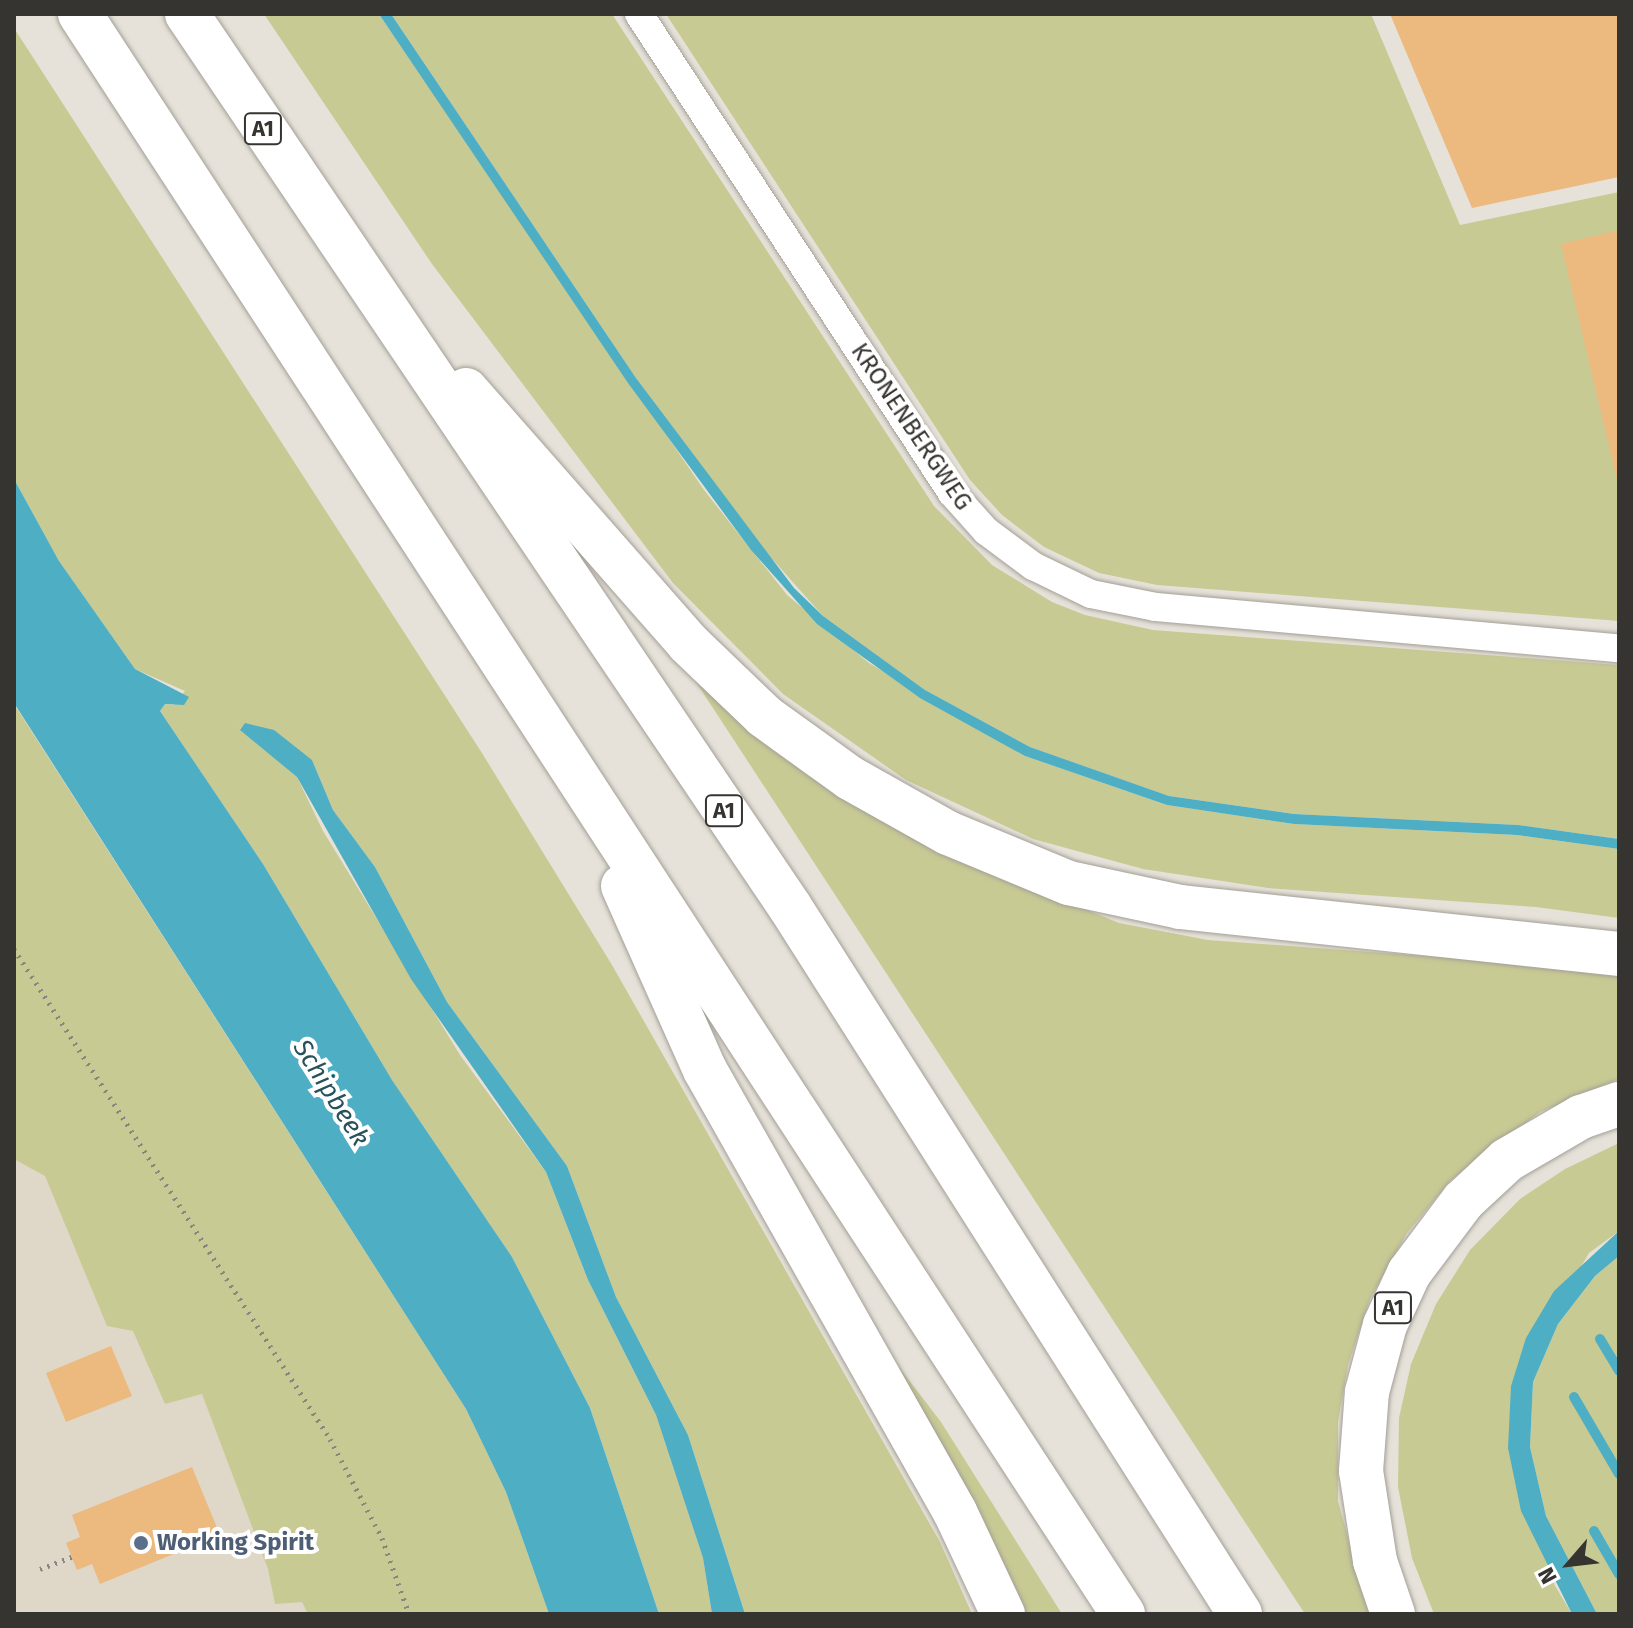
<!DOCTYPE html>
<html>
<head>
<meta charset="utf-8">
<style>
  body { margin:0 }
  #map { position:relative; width:1633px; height:1628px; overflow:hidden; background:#e6e2d9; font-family:"Fira Sans",sans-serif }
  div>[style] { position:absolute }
  .built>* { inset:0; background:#dfd7c8 }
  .green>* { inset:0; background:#c8ca94 }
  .water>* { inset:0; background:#4eaec3 }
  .stream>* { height:10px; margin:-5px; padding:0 5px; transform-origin:5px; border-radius:5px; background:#4eaec3 }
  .building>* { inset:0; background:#ecb97f }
  .path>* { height:5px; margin-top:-2.5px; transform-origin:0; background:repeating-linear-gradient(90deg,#898680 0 2px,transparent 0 8px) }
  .roads { filter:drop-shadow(0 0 2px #a39f97) drop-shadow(0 0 2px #a39f97) }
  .minor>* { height:28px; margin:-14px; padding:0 14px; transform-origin:14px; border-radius:14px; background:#fff }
  .motorway>* { height:44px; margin:-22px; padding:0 22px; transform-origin:22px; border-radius:22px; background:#fff }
  .dots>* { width:22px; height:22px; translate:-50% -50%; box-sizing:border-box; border:4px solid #fff; border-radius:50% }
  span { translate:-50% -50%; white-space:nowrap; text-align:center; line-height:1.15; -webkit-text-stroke:8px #fff; paint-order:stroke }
  .shield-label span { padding:2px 6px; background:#fff; border:2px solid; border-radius:6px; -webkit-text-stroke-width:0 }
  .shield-label { font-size:22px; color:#363431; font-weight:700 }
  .street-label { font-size:24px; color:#363431 }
  .service-label { font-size:24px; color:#4e5e75; font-weight:700 }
  .left { translate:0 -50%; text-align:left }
  .water-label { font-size:26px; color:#27525b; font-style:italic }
  .frame { position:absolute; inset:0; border:16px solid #363431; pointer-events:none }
  .north { position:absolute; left:1529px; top:1524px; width:80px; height:80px; -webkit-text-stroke:6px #fff; paint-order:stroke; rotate:242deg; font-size:22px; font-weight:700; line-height:32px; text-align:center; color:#363431 }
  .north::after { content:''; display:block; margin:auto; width:28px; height:36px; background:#363431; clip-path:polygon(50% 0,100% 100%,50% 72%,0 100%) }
</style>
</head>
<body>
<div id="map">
  <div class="built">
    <i style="clip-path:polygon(14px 1030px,387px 1614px,14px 1614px)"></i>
  </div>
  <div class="green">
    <i style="clip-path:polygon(264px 14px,379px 14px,704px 490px,787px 595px,869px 663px,1025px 756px,1167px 805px,1294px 824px,1517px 835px,1619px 849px,1619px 918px,1536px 907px,1268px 888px,1143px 869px,1033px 839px,906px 780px,783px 694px,673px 583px,432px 264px)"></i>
    <i style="clip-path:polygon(391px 14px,612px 14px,934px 506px,992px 565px,1052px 602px,1085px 615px,1153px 630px,1619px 665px,1619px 839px,1518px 825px,1294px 814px,1169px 796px,1030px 747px,925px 690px,823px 616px,759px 544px,636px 378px)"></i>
    <i style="clip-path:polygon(666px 14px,1371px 14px,1460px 225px,1619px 192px,1619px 621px,1157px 585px,1099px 573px,1044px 547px,1002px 515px,970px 480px)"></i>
    <i style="clip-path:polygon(14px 28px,482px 753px,612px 965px,940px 1542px,972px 1614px,745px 1614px,688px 1435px,616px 1297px,567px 1166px,447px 1002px,375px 867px,333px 810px,312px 760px,239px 727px,297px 777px,323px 831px,460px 1055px,546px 1172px,588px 1280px,656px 1415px,703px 1558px,712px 1614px,659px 1614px,590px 1408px,512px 1257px,392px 1080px,263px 864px,160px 711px,165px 704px,174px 705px,185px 691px,135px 669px,59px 561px,14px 479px)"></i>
    <i style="clip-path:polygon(677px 653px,1036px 889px,1119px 923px,1208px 940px,1519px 963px,1619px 976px,1619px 1079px,1540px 1112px,1450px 1181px,1407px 1233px,1370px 1299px,1348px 1365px,1338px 1422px,1338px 1501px,1369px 1614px,1305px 1614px)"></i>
    <i style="clip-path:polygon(14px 704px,466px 1409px,506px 1492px,549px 1614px,308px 1614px,302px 1602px,275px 1604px,268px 1569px,202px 1394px,165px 1404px,133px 1331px,107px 1326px,45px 1176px,14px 1159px)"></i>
    <i style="clip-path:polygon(1619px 1143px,1619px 1231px,1589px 1253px,1511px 1386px,1554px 1584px,1572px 1614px,1434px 1614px,1412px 1558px,1398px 1487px,1399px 1418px,1411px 1364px,1436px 1304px,1470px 1250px,1520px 1199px,1565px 1169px)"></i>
    <i style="clip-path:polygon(1619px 1256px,1619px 1614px,1597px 1614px,1546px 1516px,1530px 1447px,1533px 1382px,1558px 1324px,1595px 1276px)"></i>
    <i style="clip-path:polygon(892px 1358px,941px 1422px,1062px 1614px,1021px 1614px)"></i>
  </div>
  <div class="water">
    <i style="clip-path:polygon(379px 14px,391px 14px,636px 378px,794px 588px,823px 616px,925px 690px,1030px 747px,1169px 796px,1294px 814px,1518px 825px,1619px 839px,1619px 849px,1517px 835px,1294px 824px,1167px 805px,1025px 756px,920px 698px,817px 624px,751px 550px,628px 383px)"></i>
    <i style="clip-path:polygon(14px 479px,59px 561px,135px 669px,189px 697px,184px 705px,165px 704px,160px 711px,263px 864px,392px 1080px,512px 1257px,590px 1408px,659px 1614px,549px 1614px,506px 1492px,466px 1409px,14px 703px)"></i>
    <i style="clip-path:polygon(245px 723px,274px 730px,312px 760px,333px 810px,375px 867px,447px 1002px,567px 1166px,616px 1297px,688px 1435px,745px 1614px,712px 1614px,703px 1558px,656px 1415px,588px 1280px,546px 1172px,411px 979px,297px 777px,240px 730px)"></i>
    <i style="clip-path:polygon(1619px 1231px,1619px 1256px,1595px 1276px,1558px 1324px,1533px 1382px,1530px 1447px,1546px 1516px,1597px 1614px,1572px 1614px,1521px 1511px,1508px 1448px,1511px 1386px,1526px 1338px,1554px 1291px)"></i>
  </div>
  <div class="stream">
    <i style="left:1600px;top:1339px;width:37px;rotate:59deg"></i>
    <i style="left:1574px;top:1397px;width:89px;rotate:59.7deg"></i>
    <i style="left:1594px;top:1531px;width:50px;rotate:59.8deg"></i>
  </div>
  <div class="building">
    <i style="clip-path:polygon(1390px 14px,1619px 14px,1619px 177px,1472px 208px)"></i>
    <i style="clip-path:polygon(1619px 230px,1619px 484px,1618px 484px,1561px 244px)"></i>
    <i style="clip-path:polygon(111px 1346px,132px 1396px,66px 1422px,46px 1373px)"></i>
    <i style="clip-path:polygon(192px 1467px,220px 1535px,100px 1584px,92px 1564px,77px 1570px,66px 1543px,80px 1537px,72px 1515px)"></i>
  </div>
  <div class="path">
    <i style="left:14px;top:949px;width:583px;rotate:57.18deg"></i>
    <i style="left:330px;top:1439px;width:112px;rotate:62.3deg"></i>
    <i style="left:382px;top:1538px;width:81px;rotate:70.4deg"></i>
    <i style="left:40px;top:1569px;width:34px;rotate:-21deg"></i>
  </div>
  <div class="roads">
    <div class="minor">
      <i style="left:639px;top:14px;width:572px;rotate:56.84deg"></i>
      <i style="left:952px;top:493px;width:51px;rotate:48.2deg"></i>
      <i style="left:986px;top:531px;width:59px;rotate:36.7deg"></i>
      <i style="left:1033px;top:566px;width:64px;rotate:25.8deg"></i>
      <i style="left:1091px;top:594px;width:66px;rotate:11.3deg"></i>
      <i style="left:1156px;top:607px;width:465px;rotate:5.1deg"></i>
    </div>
    <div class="motorway">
      <i style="left:80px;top:14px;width:1910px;rotate:56.9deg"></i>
      <i style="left:187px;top:14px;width:1078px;rotate:55.97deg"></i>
      <i style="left:790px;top:907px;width:838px;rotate:57.52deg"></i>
      <i style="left:466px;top:390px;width:337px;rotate:48.7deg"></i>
      <i style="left:688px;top:643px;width:105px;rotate:43.8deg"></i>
      <i style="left:764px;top:716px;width:106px;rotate:35.8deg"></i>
      <i style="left:850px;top:778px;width:112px;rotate:29.3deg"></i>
      <i style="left:948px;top:833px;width:131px;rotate:22.5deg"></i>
      <i style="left:1069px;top:883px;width:114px;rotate:12.2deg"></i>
      <i style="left:1180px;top:907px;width:442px;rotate:6.1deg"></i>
      <i style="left:623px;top:886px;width:201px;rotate:66deg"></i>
      <i style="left:705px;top:1070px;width:508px;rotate:60.51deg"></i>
      <i style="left:955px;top:1512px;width:113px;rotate:64.8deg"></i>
      <i style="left:1393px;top:1614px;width:56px;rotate:-108.8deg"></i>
      <i style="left:1375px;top:1561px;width:91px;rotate:-98.8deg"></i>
      <i style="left:1361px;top:1471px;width:79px;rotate:-85.7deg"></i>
      <i style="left:1367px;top:1392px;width:69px;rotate:-75deg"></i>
      <i style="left:1385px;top:1325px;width:57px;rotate:-65.2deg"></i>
      <i style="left:1409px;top:1273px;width:90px;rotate:-53.1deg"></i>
      <i style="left:1463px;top:1201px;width:60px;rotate:-43deg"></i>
      <i style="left:1507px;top:1160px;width:86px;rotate:-30.2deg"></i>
      <i style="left:1581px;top:1117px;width:40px;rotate:-18.9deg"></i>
    </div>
  </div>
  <div class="dots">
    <i style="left:141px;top:1543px;background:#5c6f8a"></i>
  </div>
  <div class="shield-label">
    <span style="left:263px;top:129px">A1</span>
    <span style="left:724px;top:811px">A1</span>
    <span style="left:1393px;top:1308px">A1</span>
  </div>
  <div class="street-label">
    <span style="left:911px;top:427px;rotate:56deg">KRONENBERGWEG</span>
  </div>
  <div class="service-label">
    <span class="left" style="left:157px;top:1543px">Working Spirit</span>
  </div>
  <div class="water-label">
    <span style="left:331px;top:1093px;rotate:58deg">Schipbeek</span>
  </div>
  <div class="frame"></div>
  <div class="north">N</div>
</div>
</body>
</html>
